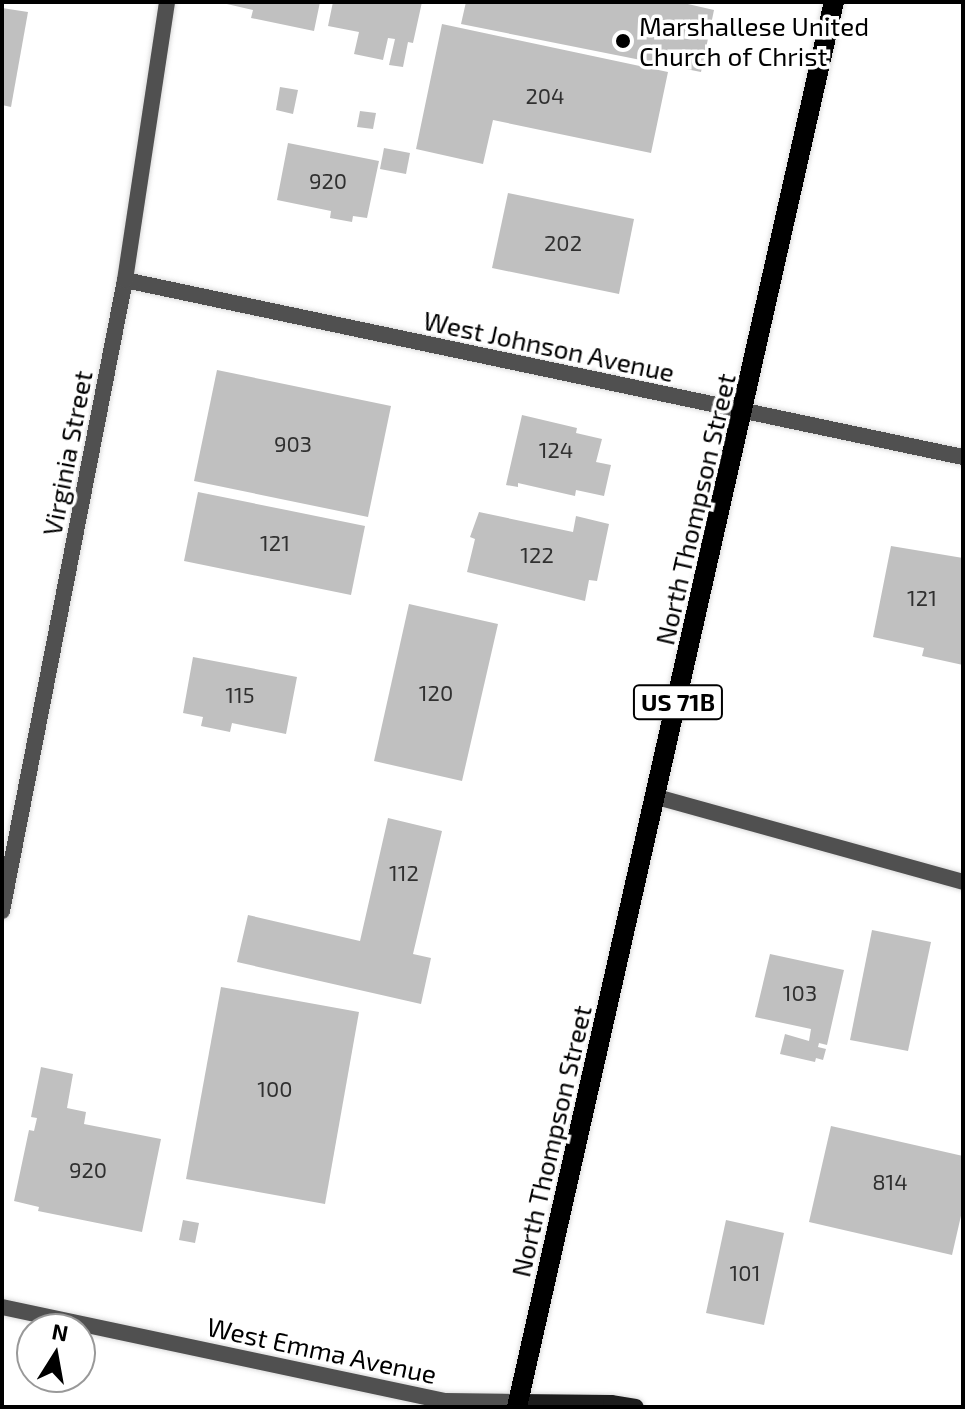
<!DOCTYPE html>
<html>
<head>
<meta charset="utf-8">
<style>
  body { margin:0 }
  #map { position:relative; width:965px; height:1409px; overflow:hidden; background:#fff; font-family:"Exo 2",sans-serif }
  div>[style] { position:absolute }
  .building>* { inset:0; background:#c0c0c0 }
  .roads { filter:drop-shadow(0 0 2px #dbdbdb) drop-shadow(0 0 2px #dbdbdb) }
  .lane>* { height:16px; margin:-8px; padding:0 8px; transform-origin:8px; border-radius:8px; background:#505050 }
  .street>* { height:16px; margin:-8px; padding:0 8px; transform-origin:8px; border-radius:8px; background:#505050 }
  .secondary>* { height:16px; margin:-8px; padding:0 8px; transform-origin:8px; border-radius:8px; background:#1d1d1d }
  .primary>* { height:20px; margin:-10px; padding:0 10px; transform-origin:10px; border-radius:10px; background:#000 }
  .dots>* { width:22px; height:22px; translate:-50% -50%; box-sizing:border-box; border:4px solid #fff; border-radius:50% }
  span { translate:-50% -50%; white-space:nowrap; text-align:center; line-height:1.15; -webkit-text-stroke:7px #fff; paint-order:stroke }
  .number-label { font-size:22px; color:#303030 }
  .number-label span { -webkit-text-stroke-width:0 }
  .shield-label span { padding:2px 6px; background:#fff; border:2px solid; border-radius:6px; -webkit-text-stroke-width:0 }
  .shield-label { font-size:24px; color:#000; font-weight:700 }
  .poi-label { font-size:26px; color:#000 }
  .left { translate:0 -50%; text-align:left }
  .street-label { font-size:26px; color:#000 }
  .frame { position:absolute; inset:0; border:4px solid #000; pointer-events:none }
  .north { position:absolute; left:16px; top:1313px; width:80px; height:80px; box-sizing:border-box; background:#fff; border:2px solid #999; border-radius:50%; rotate:11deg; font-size:22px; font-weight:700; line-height:32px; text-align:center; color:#000 }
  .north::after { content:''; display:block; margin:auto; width:28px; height:36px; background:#000; clip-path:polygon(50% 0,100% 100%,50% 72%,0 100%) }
</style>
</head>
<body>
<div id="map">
  <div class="building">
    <i style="clip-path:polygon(218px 2px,320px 2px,314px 31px,251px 18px,253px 10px)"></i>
    <i style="clip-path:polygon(333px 2px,422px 2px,413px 43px,408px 42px,403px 67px,389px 65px,395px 39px,388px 38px,383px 60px,354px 54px,359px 32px,328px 26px)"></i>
    <i style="clip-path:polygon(466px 2px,679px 2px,714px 10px,701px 72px,461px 24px)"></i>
    <i style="clip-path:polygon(2px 8px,28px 12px,11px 107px,2px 105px)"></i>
    <i style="clip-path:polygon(442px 24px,668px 72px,651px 153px,493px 120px,483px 164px,416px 149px)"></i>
    <i style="clip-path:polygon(280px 87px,298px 90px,293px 114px,276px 110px)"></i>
    <i style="clip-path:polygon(360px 111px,376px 113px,373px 129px,357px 127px)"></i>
    <i style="clip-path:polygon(288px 143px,379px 161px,367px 218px,353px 216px,352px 222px,330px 218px,331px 211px,277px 200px)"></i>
    <i style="clip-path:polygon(384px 148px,410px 153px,406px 174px,380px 169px)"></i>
    <i style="clip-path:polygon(508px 193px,634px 219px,619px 294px,492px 268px)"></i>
    <i style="clip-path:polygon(217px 370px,391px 406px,368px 517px,194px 481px)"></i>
    <i style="clip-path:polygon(522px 415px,577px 428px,576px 433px,602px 439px,596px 462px,611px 465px,604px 496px,576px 490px,575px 496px,518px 483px,518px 487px,506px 485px)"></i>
    <i style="clip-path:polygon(198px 492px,365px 526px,351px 595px,184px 561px)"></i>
    <i style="clip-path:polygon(479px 512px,573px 532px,576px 516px,609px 524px,597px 581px,589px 580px,585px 601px,467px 572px,475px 539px,470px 537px)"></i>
    <i style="clip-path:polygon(891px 546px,963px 558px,963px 665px,922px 656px,924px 648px,873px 637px)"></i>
    <i style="clip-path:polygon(409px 604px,498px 624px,462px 781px,374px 761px)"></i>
    <i style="clip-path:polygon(193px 657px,297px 677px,286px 734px,232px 723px,230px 732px,201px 726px,203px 717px,183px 713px)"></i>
    <i style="clip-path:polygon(388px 818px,442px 831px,413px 954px,431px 958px,421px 1004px,237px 962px,248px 915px,360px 941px)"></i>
    <i style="clip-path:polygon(872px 930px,931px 942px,908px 1051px,850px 1040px)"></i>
    <i style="clip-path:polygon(770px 954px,844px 970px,827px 1045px,819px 1043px,818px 1047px,826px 1049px,823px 1060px,816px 1058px,815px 1062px,780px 1054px,785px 1034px,809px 1041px,811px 1029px,755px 1017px)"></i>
    <i style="clip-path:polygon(221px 987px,359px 1012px,325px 1204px,186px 1179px)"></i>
    <i style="clip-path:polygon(41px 1067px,73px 1074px,67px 1108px,86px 1112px,84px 1124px,161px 1139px,142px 1232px,38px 1211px,39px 1207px,14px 1201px,29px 1130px,34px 1131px,37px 1118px,31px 1117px)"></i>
    <i style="clip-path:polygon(831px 1126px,963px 1156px,963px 1207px,952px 1255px,809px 1222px)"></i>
    <i style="clip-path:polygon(183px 1220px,199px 1223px,195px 1243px,179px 1240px)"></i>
    <i style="clip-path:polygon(726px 1220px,784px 1233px,764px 1325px,706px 1313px)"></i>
  </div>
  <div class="roads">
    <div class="lane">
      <i style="left:657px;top:797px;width:318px;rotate:15.5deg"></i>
    </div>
    <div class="street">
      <i style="left:125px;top:280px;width:856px;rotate:11.93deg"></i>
      <i style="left:2px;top:911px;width:643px;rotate:-78.97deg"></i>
      <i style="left:125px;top:280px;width:281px;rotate:-81.4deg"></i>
      <i style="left:2px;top:1307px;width:453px;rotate:12deg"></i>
      <i style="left:445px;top:1401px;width:73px;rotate:0.8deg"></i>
    </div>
    <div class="secondary">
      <i style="left:518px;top:1402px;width:93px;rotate:0.6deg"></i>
      <i style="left:611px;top:1403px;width:25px;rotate:9deg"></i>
    </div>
    <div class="primary">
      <i style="left:517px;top:1407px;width:1440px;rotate:-77.29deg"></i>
    </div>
  </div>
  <div class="dots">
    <i style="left:623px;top:41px;background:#000"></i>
  </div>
  <div class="number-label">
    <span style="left:545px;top:96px">204</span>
    <span style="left:328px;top:181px">920</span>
    <span style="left:563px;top:243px">202</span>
    <span style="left:293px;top:444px">903</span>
    <span style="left:556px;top:450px">124</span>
    <span style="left:275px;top:543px">121</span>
    <span style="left:537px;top:555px">122</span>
    <span style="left:922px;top:598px">121</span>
    <span style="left:436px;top:693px">120</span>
    <span style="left:240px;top:695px">115</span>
    <span style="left:404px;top:873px">112</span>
    <span style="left:800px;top:993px">103</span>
    <span style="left:275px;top:1089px">100</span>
    <span style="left:88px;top:1170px">920</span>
    <span style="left:890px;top:1182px">814</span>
    <span style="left:745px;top:1273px">101</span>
  </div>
  <div class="shield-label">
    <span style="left:678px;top:702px">US 71B</span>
  </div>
  <div class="poi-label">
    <span class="left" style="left:639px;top:41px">Marshallese United<br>Church of Christ</span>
  </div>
  <div class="street-label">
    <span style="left:549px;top:346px;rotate:12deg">West Johnson Avenue</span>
    <span style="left:67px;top:453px;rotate:-79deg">Virginia Street</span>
    <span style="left:695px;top:509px;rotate:-77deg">North Thompson Street</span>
    <span style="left:551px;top:1141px;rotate:-77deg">North Thompson Street</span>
    <span style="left:322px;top:1350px;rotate:12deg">West Emma Avenue</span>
  </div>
  <div class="frame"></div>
  <div class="north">N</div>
</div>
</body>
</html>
